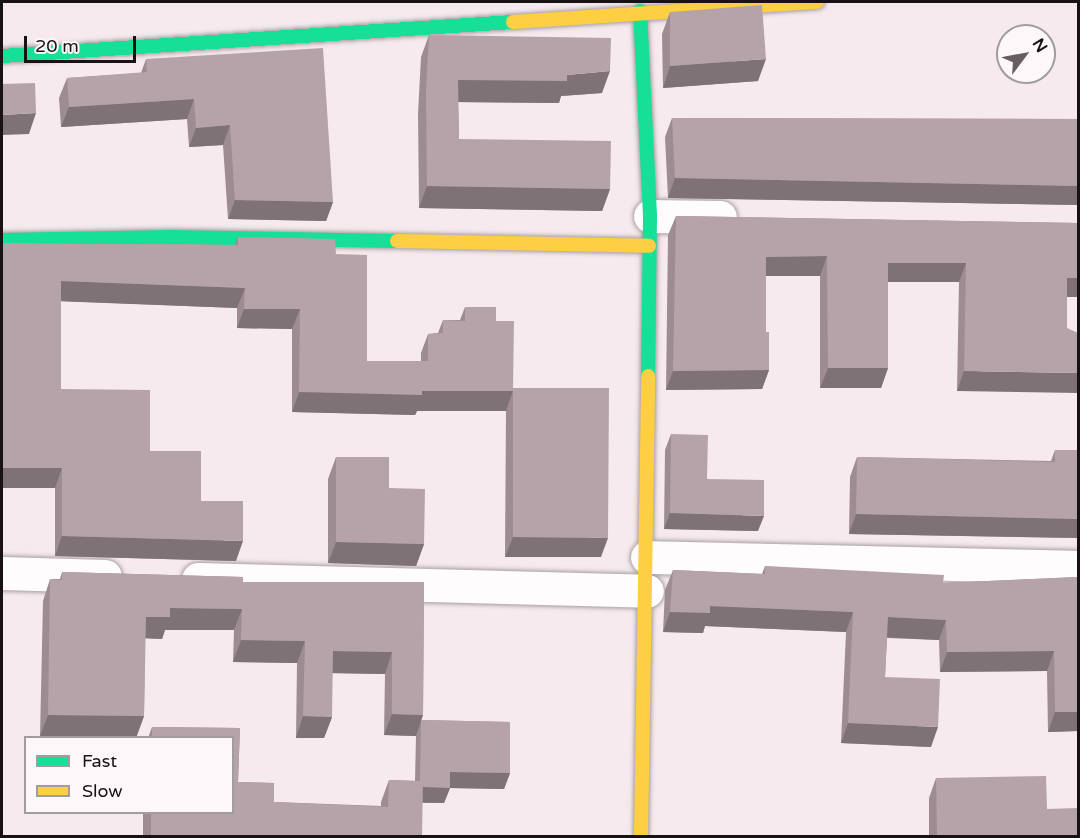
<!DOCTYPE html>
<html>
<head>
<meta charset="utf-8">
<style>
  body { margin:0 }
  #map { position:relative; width:1080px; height:838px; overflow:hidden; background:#f6eaee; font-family:"Varela Round",sans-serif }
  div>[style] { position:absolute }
  .roads { filter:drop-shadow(0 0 2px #a9a0a3) drop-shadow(0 0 2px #a9a0a3) }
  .street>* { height:33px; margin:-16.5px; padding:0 16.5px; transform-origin:16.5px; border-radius:16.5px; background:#fefcfc }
  .fast>* { height:14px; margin:-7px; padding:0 7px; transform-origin:7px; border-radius:7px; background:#16e098 }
  .slow>* { height:14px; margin:-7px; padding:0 7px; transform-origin:7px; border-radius:7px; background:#ffcf43 }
  .wall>* { inset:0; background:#9d8c92 }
  .shaded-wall>* { inset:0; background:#7f7277 }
  .building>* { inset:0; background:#b6a3aa }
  span { translate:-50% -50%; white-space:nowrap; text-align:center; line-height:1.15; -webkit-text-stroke:6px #fcf8f9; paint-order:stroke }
  .frame { position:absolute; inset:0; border:3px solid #191214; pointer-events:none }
  .legend { position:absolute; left:24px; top:736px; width:210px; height:78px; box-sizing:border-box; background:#fcf8f9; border:2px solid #a19c9d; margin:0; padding:8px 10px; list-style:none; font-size:18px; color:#191214 }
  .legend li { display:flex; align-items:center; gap:12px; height:30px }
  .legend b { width:30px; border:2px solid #a19c9d }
  .north { position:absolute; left:996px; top:24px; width:60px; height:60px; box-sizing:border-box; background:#fcf8f9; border:2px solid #a19c9d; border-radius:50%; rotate:58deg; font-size:16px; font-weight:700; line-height:24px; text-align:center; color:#191214 }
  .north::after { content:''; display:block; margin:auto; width:21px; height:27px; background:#665e60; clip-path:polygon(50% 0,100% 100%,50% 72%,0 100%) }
  .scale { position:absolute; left:24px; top:36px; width:112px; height:27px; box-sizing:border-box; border:3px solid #191214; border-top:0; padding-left:8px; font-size:18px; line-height:21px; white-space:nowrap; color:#191214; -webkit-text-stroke:4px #fcf8f9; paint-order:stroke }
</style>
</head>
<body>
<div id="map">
  <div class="roads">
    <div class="street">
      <i style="left:650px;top:216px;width:70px;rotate:0.8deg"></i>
      <i style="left:647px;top:557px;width:431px;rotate:1.3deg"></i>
      <i style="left:2px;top:573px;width:103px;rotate:1.7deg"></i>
      <i style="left:198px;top:579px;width:449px;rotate:1.5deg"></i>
    </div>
    <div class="fast">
      <i style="left:640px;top:11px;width:205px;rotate:87.2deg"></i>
      <i style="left:650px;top:216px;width:160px;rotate:90.7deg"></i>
      <i style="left:2px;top:56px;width:512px;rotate:-3.81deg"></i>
      <i style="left:2px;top:240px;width:169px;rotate:-1deg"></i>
      <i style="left:171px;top:237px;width:226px;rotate:1deg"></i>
    </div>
    <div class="slow">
      <i style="left:513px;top:22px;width:305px;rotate:-3.8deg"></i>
      <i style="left:397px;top:241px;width:252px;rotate:1.1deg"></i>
      <i style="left:641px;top:836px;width:460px;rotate:-89.1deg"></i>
    </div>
  </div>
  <div class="wall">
    <i style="clip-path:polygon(670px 12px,758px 81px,663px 88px,662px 34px)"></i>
    <i style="clip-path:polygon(429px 35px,602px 93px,561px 96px,559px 103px,458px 102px,459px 139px,610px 189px,602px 211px,419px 208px,418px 113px,421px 57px)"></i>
    <i style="clip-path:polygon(146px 59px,333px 202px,326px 221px,228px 219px,223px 145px,189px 147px,187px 119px,61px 127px,59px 98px,67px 78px,141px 73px)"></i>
    <i style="clip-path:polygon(672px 118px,1078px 119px,1078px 205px,668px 198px,665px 137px)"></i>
    <i style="clip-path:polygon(676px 216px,1078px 223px,1078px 297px,1067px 297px,957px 391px,959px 282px,888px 282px,888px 368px,881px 388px,820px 388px,820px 276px,766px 276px,766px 332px,769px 370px,762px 389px,666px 390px,668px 235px)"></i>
    <i style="clip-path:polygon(238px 237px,336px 254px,367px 361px,421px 361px,421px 353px,428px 334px,438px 333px,443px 320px,460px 320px,465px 307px,496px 321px,513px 388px,601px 557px,505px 557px,506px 411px,417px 411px,415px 415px,292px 412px,292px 329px,237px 328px,237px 308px,61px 301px,61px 389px,150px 451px,201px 501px,236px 561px,55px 556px,55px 488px,2px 243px,235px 245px)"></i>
    <i style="clip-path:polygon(671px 434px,707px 479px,758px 531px,664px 529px,665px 450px)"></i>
    <i style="clip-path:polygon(1055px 450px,1078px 538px,849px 534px,850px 477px,857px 457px,1051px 461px)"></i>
    <i style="clip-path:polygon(336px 457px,389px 488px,424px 544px,416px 566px,328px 563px,328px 479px)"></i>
    <i style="clip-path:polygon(765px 566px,943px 583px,1078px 577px,1078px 731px,1048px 732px,1047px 671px,940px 672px,939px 640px,887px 638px,885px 677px,931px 747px,841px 743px,846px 632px,705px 626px,703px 633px,663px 632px,665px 590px,673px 570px,762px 574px)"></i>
    <i style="clip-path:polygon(62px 572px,243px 577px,243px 582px,424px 582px,423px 715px,421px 720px,510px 722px,510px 773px,504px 789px,450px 788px,444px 803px,422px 803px,422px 837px,143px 837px,143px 813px,232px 813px,232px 738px,148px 738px,152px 727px,240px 728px,238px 782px,274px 783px,274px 802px,381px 806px,381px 802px,389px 780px,415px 781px,416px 736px,384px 735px,385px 674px,332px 673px,332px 717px,324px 738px,296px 738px,297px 663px,233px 662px,234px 630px,165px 630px,162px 639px,145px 638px,144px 716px,136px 738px,40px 736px,43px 601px,50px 579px,60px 579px)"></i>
    <i style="clip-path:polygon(936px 778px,1047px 809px,1078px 837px,929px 837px,929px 798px)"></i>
  </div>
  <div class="shaded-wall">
    <i style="clip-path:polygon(766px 59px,758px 81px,663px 88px,670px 66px)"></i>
    <i style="clip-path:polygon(610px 71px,602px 93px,561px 96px,559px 103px,450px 102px,458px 80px,567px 75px)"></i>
    <i style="clip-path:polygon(194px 99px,187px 119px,61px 127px,69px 107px)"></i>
    <i style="clip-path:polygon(36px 113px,29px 134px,2px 135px,2px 115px)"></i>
    <i style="clip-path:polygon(230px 125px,223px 145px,189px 147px,196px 128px)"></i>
    <i style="clip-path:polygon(675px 178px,1078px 186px,1078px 205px,668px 198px)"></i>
    <i style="clip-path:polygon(427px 186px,610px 189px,602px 211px,419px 208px)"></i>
    <i style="clip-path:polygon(235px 200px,333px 202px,326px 221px,228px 219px)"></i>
    <i style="clip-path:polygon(827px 256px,820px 276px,759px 276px,766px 257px)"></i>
    <i style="clip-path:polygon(888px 263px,966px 263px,959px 282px,881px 282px)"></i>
    <i style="clip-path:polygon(1067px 278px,1078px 278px,1078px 297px,1060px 297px)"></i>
    <i style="clip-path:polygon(61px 281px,245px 288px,237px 308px,54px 301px)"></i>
    <i style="clip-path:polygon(244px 309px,300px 309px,292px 329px,237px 328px)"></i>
    <i style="clip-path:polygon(828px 368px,888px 368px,881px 388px,820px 388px)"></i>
    <i style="clip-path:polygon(769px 370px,762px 389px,666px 390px,673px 371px)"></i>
    <i style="clip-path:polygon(964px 371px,1078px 373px,1078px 393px,957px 391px)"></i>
    <i style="clip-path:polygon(422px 391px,513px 391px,506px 411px,417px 411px,415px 415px,292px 412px,299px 392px)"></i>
    <i style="clip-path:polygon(2px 468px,62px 468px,55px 488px,2px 488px)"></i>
    <i style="clip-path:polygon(670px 513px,764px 516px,758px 531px,664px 529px)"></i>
    <i style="clip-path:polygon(856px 514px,1078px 519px,1078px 538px,849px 534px)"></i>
    <i style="clip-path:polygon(62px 536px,243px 541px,236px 561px,55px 556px)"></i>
    <i style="clip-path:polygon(513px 537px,608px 538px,601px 557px,505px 557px)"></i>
    <i style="clip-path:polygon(336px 542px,424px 544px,416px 566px,328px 563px)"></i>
    <i style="clip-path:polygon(710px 606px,853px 612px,846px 632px,705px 626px,703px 633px,663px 632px,670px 612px)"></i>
    <i style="clip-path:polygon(170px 608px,242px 609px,234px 630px,165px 630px,162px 639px,138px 638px,146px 617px)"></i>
    <i style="clip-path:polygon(888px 617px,946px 620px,939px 640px,881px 637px)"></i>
    <i style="clip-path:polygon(241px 640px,305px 641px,297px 663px,233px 662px)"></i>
    <i style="clip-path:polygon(333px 651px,392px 652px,385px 674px,325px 673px)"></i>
    <i style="clip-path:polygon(1054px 651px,1047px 671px,940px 672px,947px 652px)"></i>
    <i style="clip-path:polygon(1055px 712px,1078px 712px,1078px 731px,1048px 732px)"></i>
    <i style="clip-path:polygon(392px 714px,423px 715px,416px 736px,384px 735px)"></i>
    <i style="clip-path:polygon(48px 715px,144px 716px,136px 738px,40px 736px)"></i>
    <i style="clip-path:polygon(303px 716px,332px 717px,324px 738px,296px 738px)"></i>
    <i style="clip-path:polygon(848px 723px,938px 727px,931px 747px,841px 743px)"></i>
    <i style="clip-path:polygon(450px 772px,510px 773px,504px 789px,450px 788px,444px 803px,415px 802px,420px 787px)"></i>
  </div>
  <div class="building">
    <i style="clip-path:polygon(762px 5px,766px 59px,670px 66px,670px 12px)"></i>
    <i style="clip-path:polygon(429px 35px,611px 38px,610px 71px,567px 75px,567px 81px,458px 80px,459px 139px,611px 141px,610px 189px,427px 186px,426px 91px)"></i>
    <i style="clip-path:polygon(323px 48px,333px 202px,235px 200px,230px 125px,196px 128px,194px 99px,69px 107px,67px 78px,147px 72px,146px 59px)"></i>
    <i style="clip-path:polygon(35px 83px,36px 113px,2px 115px,2px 84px)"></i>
    <i style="clip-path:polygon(672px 118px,1078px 119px,1078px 186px,675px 178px)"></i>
    <i style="clip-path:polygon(676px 216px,1078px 223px,1078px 278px,1067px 278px,1067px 328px,1078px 333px,1078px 373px,964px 371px,966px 263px,888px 263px,888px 368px,828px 368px,827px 256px,766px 257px,766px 332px,769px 332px,769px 370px,673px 371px)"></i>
    <i style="clip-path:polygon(238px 237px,335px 239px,336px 254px,367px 255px,367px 361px,428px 361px,428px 334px,443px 333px,443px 320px,465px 321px,465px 307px,496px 307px,496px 321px,514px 321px,513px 388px,609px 388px,608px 538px,513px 537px,513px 391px,422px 391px,422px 395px,299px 392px,300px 309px,244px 309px,245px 288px,61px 281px,61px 389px,150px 390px,150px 451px,201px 451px,201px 501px,243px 501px,243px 541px,62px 536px,62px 468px,2px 468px,2px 243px,238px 245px)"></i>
    <i style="clip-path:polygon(671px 434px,708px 435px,707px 479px,764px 480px,764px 516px,670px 513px)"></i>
    <i style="clip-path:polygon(1055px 450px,1078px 450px,1078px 519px,856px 514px,857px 457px,1055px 462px)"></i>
    <i style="clip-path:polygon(336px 457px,389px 457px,389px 488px,425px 489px,424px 544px,336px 542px)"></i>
    <i style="clip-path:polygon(765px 566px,944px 575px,943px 583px,1078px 577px,1078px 712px,1055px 712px,1054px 651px,947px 652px,946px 620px,888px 617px,885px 677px,940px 679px,938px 727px,848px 723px,853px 612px,710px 606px,710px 613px,670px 612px,673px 570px,765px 574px)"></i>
    <i style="clip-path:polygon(62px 572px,243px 577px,243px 582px,424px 582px,423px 715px,392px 714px,392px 652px,333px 651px,332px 717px,303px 716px,305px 641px,241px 640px,242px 609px,170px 608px,170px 617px,146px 617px,144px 716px,48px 715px,50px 579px,62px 580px)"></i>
    <i style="clip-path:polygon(421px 720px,510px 722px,510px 773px,450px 772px,450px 788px,423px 787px,423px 781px,420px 781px)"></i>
    <i style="clip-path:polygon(152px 727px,240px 728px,238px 782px,274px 783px,274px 802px,388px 807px,389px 780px,423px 781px,422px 837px,151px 837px,151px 813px,232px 813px,232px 738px,152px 738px)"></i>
    <i style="clip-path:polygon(1046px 776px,1047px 809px,1078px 808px,1078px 837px,937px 837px,936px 778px)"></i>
  </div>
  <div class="frame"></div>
  <ul class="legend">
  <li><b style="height:8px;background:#16e098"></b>Fast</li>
  <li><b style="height:8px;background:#ffcf43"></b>Slow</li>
  </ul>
  <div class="north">N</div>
  <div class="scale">20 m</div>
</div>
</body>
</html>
